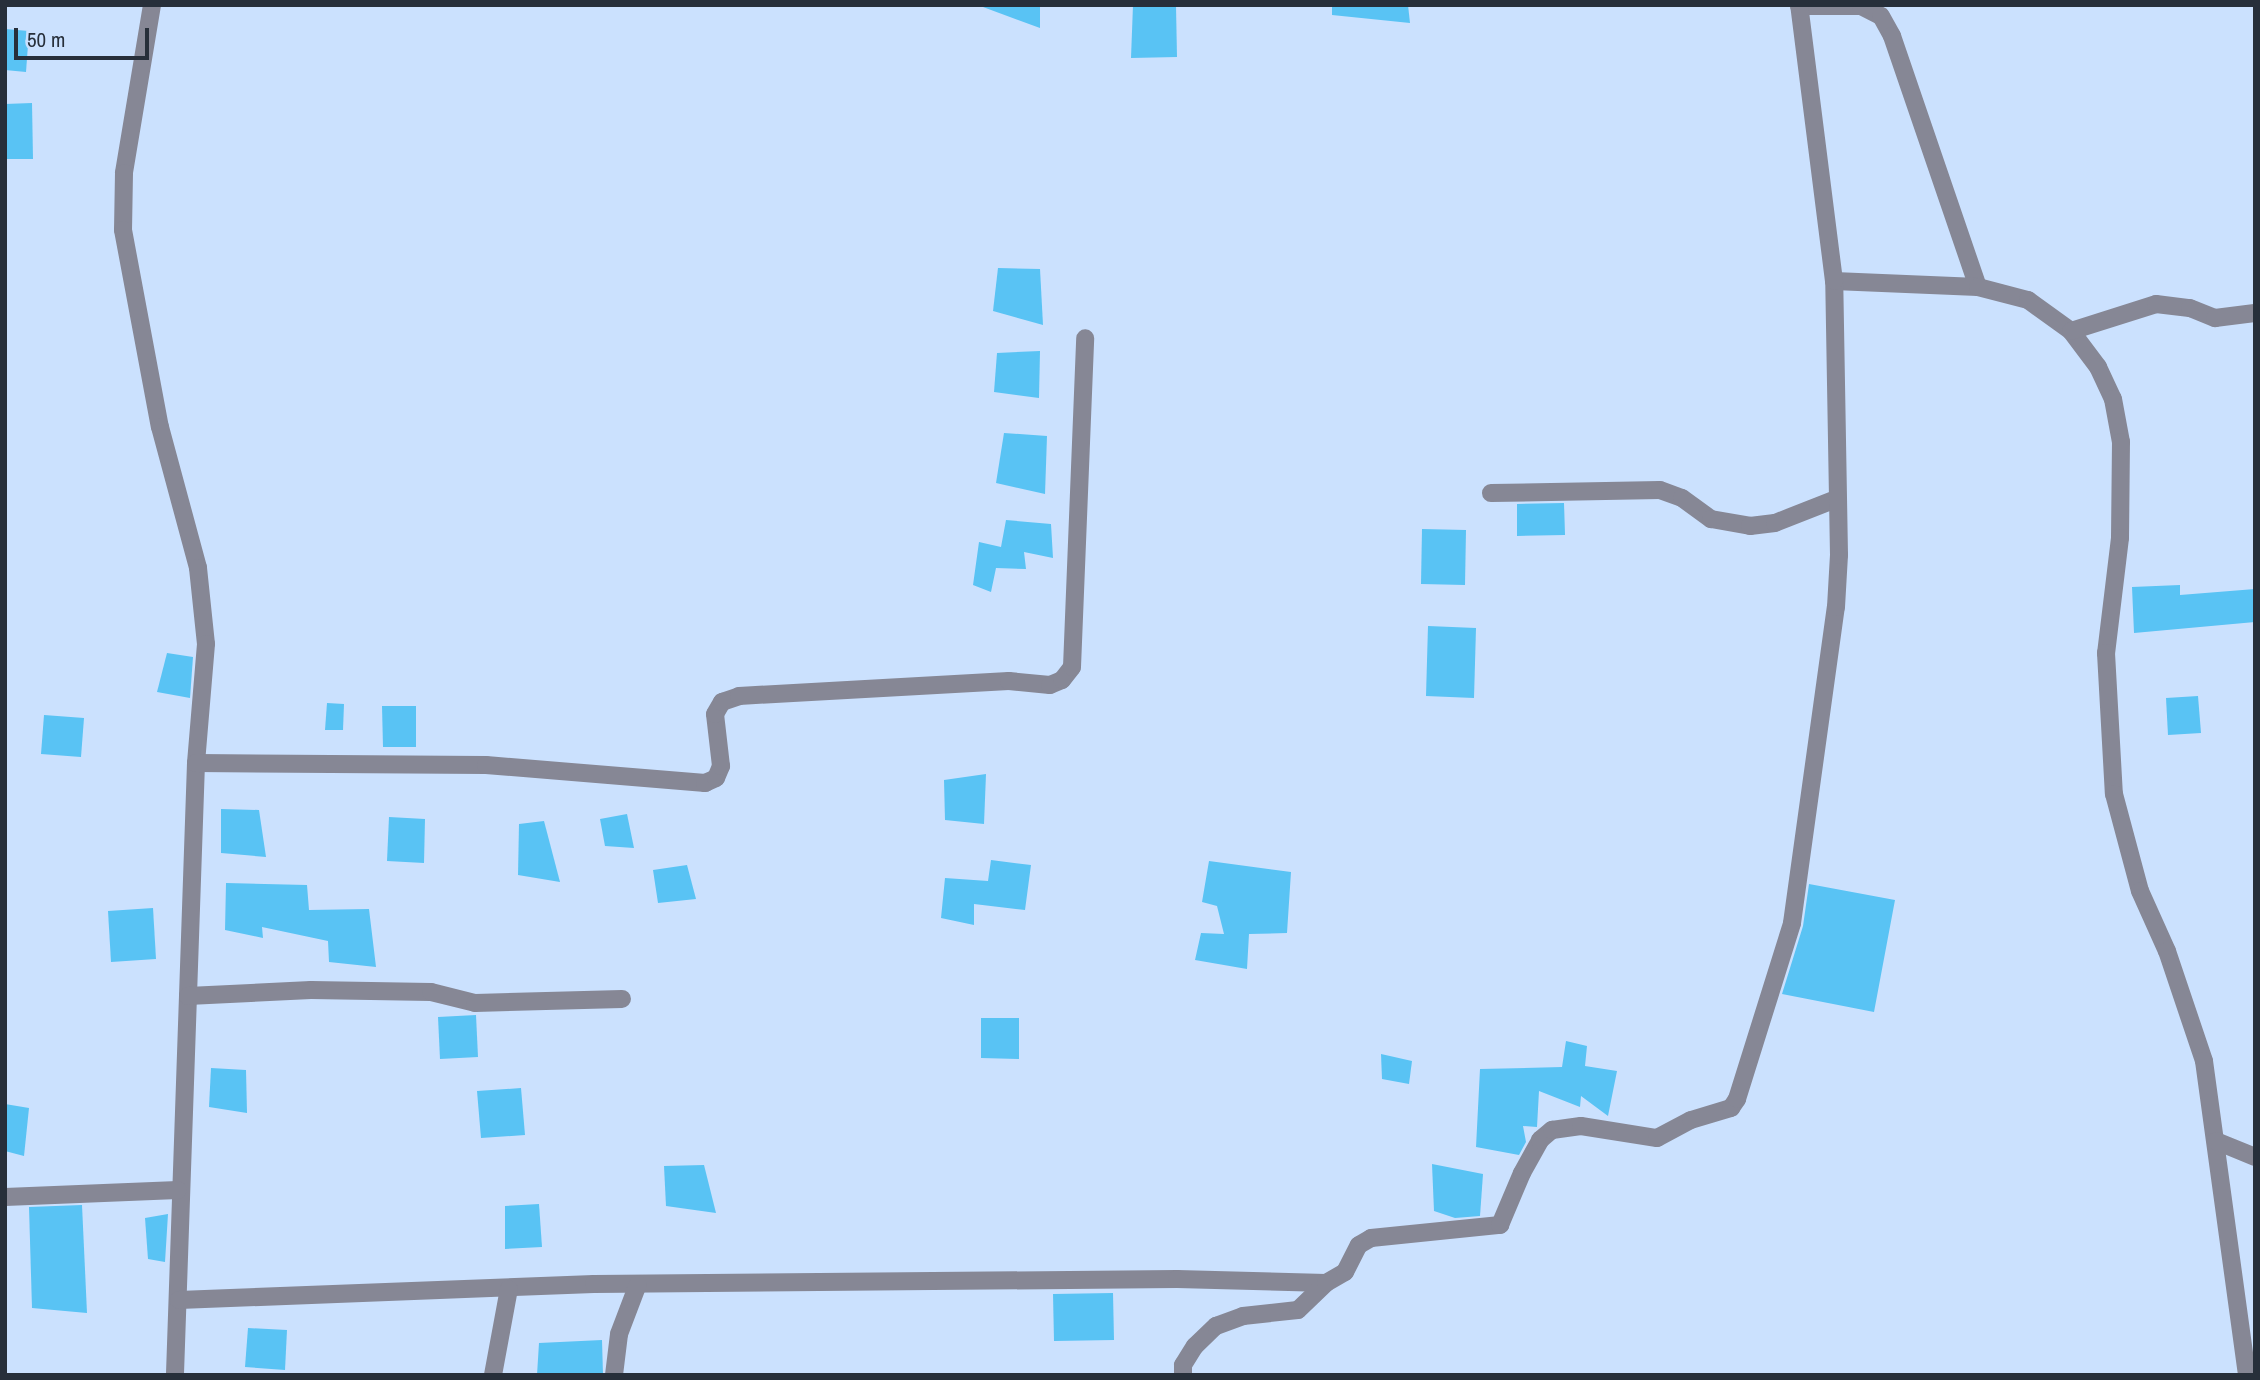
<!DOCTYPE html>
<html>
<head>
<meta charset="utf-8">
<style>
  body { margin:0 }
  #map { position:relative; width:2260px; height:1380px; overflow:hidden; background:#cbe1fe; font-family:"Archivo Narrow",sans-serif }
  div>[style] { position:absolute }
  .building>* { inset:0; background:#59c3f4 }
  .minor>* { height:18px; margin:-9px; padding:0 9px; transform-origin:9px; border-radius:9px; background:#868795 }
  span { translate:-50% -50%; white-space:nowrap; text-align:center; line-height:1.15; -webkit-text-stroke:5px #cbe1fe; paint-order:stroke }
  .frame { position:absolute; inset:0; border:7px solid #272f3a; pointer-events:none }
  .scale { position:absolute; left:14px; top:28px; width:135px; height:32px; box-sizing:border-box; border:4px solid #272f3a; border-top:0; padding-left:9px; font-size:21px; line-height:24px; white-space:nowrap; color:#272f3a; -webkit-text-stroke:5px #cbe1fe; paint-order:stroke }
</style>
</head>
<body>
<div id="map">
  <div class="building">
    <i style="clip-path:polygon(984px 5px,1040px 5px,1040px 28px,983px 7px)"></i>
    <i style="clip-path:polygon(1133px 5px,1176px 6px,1177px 57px,1131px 58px)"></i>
    <i style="clip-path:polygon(1332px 5px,1408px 5px,1410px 23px,1332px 15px)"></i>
    <i style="clip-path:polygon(5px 29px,29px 31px,26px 72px,5px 70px)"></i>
    <i style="clip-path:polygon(32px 103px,33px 159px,5px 159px,5px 104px)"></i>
    <i style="clip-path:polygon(998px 268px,1040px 269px,1043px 325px,993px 311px)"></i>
    <i style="clip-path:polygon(1040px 351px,1039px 398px,994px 392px,997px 353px)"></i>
    <i style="clip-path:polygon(1004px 433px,1047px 436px,1045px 494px,996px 483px)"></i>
    <i style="clip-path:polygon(1564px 503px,1565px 535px,1517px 536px,1517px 504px)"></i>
    <i style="clip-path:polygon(1006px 520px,1051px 524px,1053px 558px,1024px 552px,1026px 569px,996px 568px,991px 592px,973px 585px,979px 542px,1001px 547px)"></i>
    <i style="clip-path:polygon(1422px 529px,1466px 530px,1465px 585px,1421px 584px)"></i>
    <i style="clip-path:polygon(2180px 585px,2180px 595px,2255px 589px,2255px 622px,2134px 633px,2132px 587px)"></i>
    <i style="clip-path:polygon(1428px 626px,1476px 628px,1474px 698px,1426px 696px)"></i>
    <i style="clip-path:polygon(167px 653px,193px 657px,190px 698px,157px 692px)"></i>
    <i style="clip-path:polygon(2198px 696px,2201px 733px,2168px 735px,2166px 698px)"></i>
    <i style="clip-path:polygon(327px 703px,344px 704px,343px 730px,325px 730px)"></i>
    <i style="clip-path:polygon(382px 706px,416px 706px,416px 747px,383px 747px)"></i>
    <i style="clip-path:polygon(44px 715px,84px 718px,81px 757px,41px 754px)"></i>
    <i style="clip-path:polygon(986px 774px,984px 824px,945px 820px,944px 780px)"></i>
    <i style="clip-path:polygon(221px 809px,259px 810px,266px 857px,221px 853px)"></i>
    <i style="clip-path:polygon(627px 814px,634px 848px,605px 846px,600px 819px)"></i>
    <i style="clip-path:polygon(389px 817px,425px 819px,424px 863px,387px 861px)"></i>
    <i style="clip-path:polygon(544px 821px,560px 882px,518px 875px,519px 824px)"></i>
    <i style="clip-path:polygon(991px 860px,1031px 865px,1025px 910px,974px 904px,974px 925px,941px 918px,945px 878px,988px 881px)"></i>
    <i style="clip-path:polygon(1209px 861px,1291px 872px,1287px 933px,1249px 934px,1247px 969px,1195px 960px,1201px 933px,1224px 934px,1217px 906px,1202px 902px)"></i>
    <i style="clip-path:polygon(687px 865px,696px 899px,658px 903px,653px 870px)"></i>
    <i style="clip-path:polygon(226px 883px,307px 885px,309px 910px,369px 909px,376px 967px,329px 962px,328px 941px,262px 927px,263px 938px,225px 930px)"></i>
    <i style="clip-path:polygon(1809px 884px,1895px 900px,1874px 1012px,1782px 994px,1803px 926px)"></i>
    <i style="clip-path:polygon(153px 908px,156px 959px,111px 962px,108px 911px)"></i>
    <i style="clip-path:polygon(476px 1015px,478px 1057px,440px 1059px,438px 1017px)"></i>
    <i style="clip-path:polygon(981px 1018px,1019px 1018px,1019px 1059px,981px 1058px)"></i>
    <i style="clip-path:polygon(1566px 1041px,1587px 1046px,1585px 1066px,1617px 1071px,1608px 1116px,1581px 1096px,1580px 1107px,1539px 1091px,1537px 1127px,1523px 1126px,1526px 1142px,1519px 1155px,1476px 1147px,1480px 1069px,1562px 1067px)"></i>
    <i style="clip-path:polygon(1381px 1054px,1412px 1061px,1409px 1084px,1382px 1079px)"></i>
    <i style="clip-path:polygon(211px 1068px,246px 1070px,247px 1113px,209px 1107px)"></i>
    <i style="clip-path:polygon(521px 1088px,525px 1135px,481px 1138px,477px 1091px)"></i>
    <i style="clip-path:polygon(5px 1104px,29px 1108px,24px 1156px,5px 1151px)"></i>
    <i style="clip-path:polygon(1432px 1164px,1483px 1174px,1480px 1216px,1455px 1218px,1434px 1211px)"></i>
    <i style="clip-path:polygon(704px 1165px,716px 1213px,666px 1206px,664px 1166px)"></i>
    <i style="clip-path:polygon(539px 1204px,542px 1247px,505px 1249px,505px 1206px)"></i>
    <i style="clip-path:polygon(82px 1205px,87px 1313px,32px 1308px,29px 1207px)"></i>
    <i style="clip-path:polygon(168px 1214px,165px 1262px,148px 1259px,145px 1218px)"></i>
    <i style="clip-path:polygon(1113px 1293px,1114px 1340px,1054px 1341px,1053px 1294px)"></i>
    <i style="clip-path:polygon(248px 1328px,287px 1330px,285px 1370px,245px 1367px)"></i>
    <i style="clip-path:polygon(602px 1340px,603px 1375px,537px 1375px,539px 1343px)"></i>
  </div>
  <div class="minor">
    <i style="left:152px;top:5px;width:170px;rotate:99.5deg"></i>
    <i style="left:124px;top:173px;width:57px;rotate:91deg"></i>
    <i style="left:123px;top:230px;width:200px;rotate:79.4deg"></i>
    <i style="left:160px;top:427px;width:146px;rotate:74.9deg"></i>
    <i style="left:198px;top:568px;width:76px;rotate:84deg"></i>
    <i style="left:206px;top:644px;width:119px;rotate:94.8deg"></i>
    <i style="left:196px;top:763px;width:612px;rotate:91.97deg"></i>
    <i style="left:1799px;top:6px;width:62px"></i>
    <i style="left:1861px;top:6px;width:22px;rotate:27deg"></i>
    <i style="left:1881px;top:16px;width:23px;rotate:61deg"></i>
    <i style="left:1892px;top:36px;width:265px;rotate:71.1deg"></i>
    <i style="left:1834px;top:281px;width:144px;rotate:2.4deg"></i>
    <i style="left:1978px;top:287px;width:52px;rotate:14.6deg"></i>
    <i style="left:2028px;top:300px;width:53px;rotate:35.8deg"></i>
    <i style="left:2071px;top:331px;width:45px;rotate:53.1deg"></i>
    <i style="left:2098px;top:367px;width:35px;rotate:65deg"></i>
    <i style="left:2113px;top:399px;width:44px;rotate:79.5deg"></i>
    <i style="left:2121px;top:442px;width:96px;rotate:90.6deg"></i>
    <i style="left:2120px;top:538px;width:116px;rotate:96.9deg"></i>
    <i style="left:2106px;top:653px;width:141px;rotate:86.8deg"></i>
    <i style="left:2114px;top:794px;width:100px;rotate:75deg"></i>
    <i style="left:2140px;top:891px;width:66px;rotate:65.8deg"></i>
    <i style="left:2167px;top:951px;width:116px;rotate:71.4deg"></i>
    <i style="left:2204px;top:1061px;width:317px;rotate:82.2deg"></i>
    <i style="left:2071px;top:331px;width:89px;rotate:-17.6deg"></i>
    <i style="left:2156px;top:304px;width:34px;rotate:7deg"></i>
    <i style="left:2190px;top:308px;width:27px;rotate:22deg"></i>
    <i style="left:2215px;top:318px;width:40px;rotate:-7.1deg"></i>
    <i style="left:1491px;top:493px;width:169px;rotate:-1deg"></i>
    <i style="left:1660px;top:490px;width:23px;rotate:20deg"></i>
    <i style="left:1682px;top:498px;width:36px;rotate:36deg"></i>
    <i style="left:1711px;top:519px;width:40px;rotate:10deg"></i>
    <i style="left:1750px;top:526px;width:25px;rotate:-7deg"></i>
    <i style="left:1775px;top:523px;width:66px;rotate:-21.5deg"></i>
    <i style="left:196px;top:763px;width:290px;rotate:0.4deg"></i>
    <i style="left:486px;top:765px;width:220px;rotate:4.7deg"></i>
    <i style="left:705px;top:783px;width:12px;rotate:-24deg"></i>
    <i style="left:716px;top:778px;width:13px;rotate:-67deg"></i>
    <i style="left:721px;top:766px;width:52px;rotate:-96.6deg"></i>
    <i style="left:715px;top:714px;width:14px;rotate:-60deg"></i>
    <i style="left:722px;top:702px;width:18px;rotate:-19deg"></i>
    <i style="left:739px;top:696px;width:270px;rotate:-3.2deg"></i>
    <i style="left:1009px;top:681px;width:41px;rotate:5.6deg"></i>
    <i style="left:1050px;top:685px;width:13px;rotate:-23deg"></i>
    <i style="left:1062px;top:680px;width:16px;rotate:-52deg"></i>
    <i style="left:1072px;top:667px;width:329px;rotate:-87.7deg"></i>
    <i style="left:188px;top:996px;width:123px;rotate:-2.8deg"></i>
    <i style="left:311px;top:990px;width:120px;rotate:1deg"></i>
    <i style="left:431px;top:992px;width:45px;rotate:14deg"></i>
    <i style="left:475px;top:1003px;width:147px;rotate:-1.6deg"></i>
    <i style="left:2216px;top:1141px;width:42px;rotate:22.3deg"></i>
    <i style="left:5px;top:1197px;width:173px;rotate:-2.3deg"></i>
    <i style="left:179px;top:1300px;width:415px;rotate:-2.2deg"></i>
    <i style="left:594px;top:1284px;width:583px;rotate:-0.49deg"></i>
    <i style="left:1177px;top:1279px;width:149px;rotate:1.5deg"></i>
    <i style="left:493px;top:1375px;width:87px;rotate:-79.5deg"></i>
    <i style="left:614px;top:1375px;width:41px;rotate:-83deg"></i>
    <i style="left:619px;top:1334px;width:53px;rotate:-69.2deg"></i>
    <i style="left:1183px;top:1375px;width:10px;rotate:-90deg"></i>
    <i style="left:1183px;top:1365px;width:22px;rotate:-58deg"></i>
    <i style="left:1195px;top:1346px;width:29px;rotate:-44deg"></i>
    <i style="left:1216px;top:1326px;width:29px;rotate:-20deg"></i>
    <i style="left:1243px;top:1316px;width:55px;rotate:-6.2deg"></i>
    <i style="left:1298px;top:1310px;width:39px;rotate:-44deg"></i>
    <i style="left:1326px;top:1283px;width:22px;rotate:-30deg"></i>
    <i style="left:1345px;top:1272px;width:30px;rotate:-63deg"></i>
    <i style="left:1359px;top:1245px;width:14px;rotate:-30deg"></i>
    <i style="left:1371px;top:1238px;width:130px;rotate:-5.8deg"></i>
    <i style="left:1500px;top:1225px;width:56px;rotate:-67.1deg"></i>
    <i style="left:1522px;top:1173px;width:38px;rotate:-61deg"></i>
    <i style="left:1540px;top:1140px;width:16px;rotate:-40deg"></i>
    <i style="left:1552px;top:1130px;width:29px;rotate:-8deg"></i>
    <i style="left:1581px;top:1126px;width:77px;rotate:9deg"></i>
    <i style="left:1657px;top:1138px;width:38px;rotate:-28deg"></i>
    <i style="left:1691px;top:1120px;width:42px;rotate:-16.7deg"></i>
    <i style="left:1731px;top:1108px;width:11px;rotate:-56deg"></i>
    <i style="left:1737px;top:1099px;width:184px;rotate:-72.6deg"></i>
    <i style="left:1792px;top:923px;width:319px;rotate:-82.1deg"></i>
    <i style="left:1836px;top:607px;width:52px;rotate:-86.7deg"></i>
    <i style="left:1839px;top:555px;width:274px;rotate:-91deg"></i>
    <i style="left:1834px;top:281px;width:278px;rotate:-97.2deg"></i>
  </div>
  <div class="frame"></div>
  <div class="scale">50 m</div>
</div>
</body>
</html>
